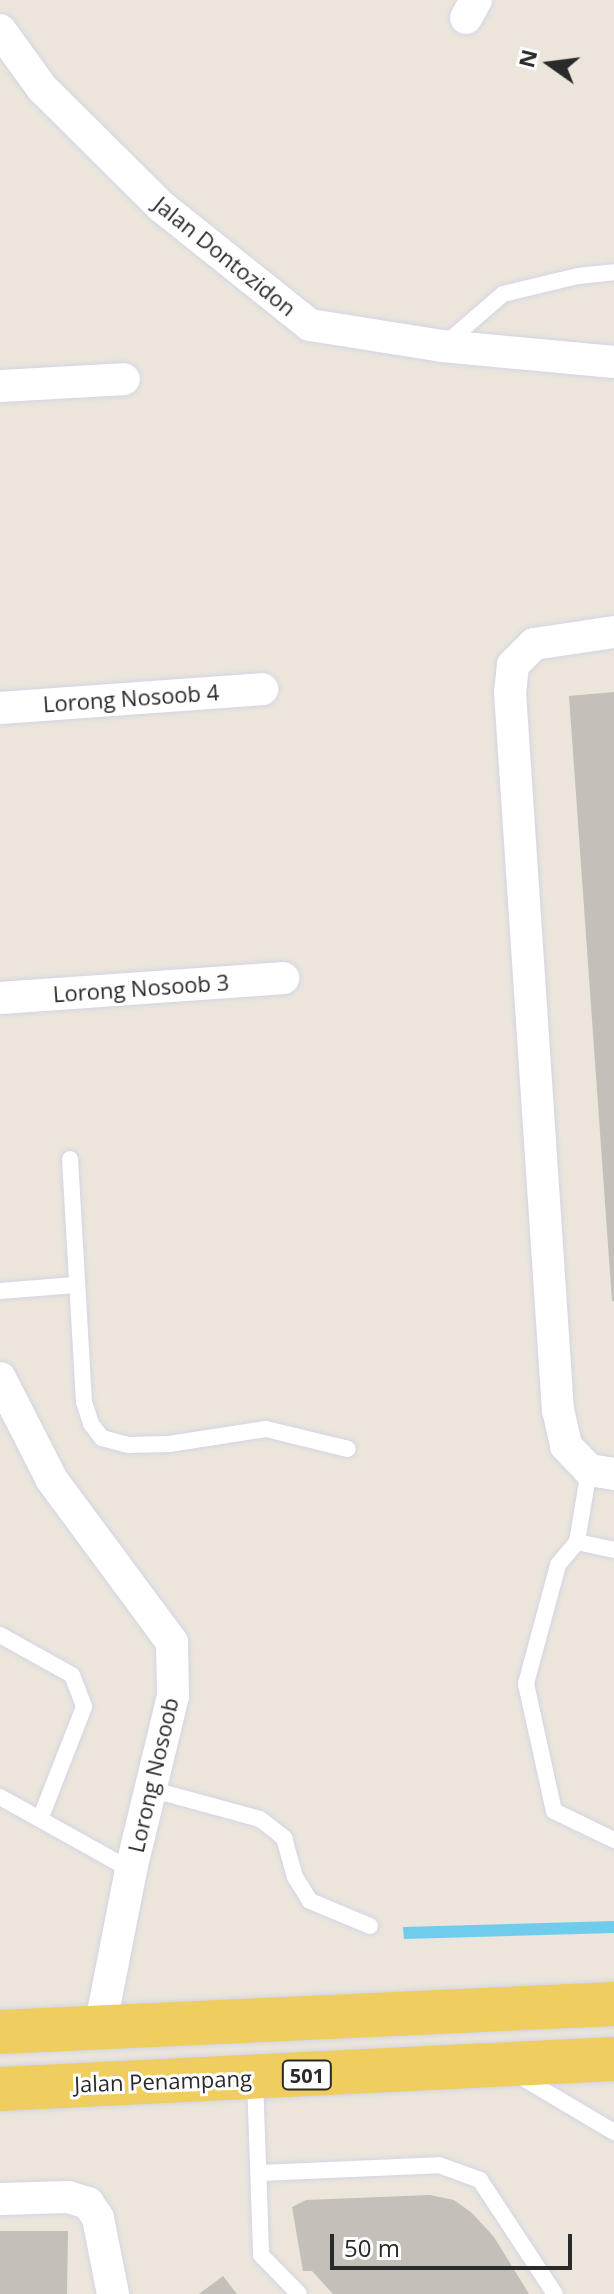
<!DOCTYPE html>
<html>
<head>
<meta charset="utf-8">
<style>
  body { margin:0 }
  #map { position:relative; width:614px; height:2294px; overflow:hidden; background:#ece5dc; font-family:"Open Sans",sans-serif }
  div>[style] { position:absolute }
  .water>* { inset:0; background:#70cced }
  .building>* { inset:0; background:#c4bfb8 }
  .roads { filter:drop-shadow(0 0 2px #d2d5e3) drop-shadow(0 0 2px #d2d5e3) }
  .lane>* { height:16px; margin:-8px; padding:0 8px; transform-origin:8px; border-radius:8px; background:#fff }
  .street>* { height:32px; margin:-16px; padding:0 16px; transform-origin:16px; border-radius:16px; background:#fff }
  .primary>* { height:44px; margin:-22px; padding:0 22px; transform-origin:22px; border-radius:22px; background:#efcd5e }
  span { translate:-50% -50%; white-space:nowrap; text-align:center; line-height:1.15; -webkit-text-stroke:6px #fff; paint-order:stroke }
  .shield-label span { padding:2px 6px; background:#fff; border:2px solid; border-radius:6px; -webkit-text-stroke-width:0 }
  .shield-label { font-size:20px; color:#2a2a2a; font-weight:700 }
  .street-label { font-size:22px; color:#2a2a2a }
  .north { position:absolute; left:510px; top:24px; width:80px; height:80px; -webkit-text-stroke:6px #fff; paint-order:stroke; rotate:284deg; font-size:22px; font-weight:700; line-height:32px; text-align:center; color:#2a2a2a }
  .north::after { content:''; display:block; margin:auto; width:28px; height:36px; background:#2a2a2a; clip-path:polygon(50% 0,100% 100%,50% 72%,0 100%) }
  .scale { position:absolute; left:330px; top:2234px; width:242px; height:36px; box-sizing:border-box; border:4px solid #2a2a2a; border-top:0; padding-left:10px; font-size:24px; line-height:28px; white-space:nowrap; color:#2a2a2a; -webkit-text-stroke:6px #fff; paint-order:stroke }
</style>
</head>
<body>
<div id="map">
  <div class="water">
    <i style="clip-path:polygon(614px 1921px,614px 1933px,404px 1939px,403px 1927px)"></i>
  </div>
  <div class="building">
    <i style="clip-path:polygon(614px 692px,614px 1301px,612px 1301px,569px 696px)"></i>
    <i style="clip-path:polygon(430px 2195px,454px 2200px,472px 2213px,494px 2237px,529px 2294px,333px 2294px,312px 2271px,303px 2271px,292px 2207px,306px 2200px)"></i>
    <i style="clip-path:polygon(0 2231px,68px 2231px,67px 2294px,0 2294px)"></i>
    <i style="clip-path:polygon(223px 2276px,237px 2294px,199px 2294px)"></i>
  </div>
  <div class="roads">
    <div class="lane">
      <i style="left:444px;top:345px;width:78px;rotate:-40.8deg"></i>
      <i style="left:503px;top:294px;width:77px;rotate:-13.5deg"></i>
      <i style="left:578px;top:276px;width:36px;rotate:-6deg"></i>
      <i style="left:70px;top:1159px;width:243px;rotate:86.7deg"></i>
      <i style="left:84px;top:1402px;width:23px;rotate:72deg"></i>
      <i style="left:91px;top:1424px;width:18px;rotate:52deg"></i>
      <i style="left:102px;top:1438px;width:28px;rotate:15deg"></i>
      <i style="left:129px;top:1445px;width:40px;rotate:-1.4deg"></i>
      <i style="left:169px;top:1444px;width:98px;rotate:-8.8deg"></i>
      <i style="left:266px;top:1429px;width:84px;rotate:13.7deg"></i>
      <i style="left:0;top:1291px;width:75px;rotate:-4.6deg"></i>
      <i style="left:589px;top:1470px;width:73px;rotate:99.5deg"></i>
      <i style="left:577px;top:1542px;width:30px;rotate:130deg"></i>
      <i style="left:558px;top:1565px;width:123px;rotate:105.1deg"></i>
      <i style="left:526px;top:1684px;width:130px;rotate:77.6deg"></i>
      <i style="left:554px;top:1811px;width:67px;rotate:25.8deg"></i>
      <i style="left:577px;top:1542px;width:38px;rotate:12deg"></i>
      <i style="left:0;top:1635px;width:82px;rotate:29.1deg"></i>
      <i style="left:72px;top:1675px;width:34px;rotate:69deg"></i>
      <i style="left:84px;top:1707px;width:120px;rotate:111.4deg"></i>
      <i style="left:150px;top:1789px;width:114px;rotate:15.3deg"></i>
      <i style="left:260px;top:1819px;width:31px;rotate:38deg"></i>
      <i style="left:284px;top:1838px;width:41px;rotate:74.2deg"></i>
      <i style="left:295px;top:1877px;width:28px;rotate:58deg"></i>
      <i style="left:310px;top:1901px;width:65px;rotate:22.6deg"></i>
      <i style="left:0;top:1797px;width:150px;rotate:29.1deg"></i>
      <i style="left:516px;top:2074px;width:114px;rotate:30.6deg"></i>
      <i style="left:255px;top:2079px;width:176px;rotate:88deg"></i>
      <i style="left:261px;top:2255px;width:54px;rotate:45.7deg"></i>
      <i style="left:259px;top:2173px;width:180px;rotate:-2.5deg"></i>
      <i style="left:439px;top:2165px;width:44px;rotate:20.1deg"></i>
      <i style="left:480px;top:2180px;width:136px;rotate:56.7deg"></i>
    </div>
    <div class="street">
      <i style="left:466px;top:18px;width:21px;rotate:-61deg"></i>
      <i style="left:0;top:30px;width:72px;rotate:54.1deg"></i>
      <i style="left:42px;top:88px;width:169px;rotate:44.8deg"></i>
      <i style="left:162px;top:207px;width:189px;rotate:38.6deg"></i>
      <i style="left:310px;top:325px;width:134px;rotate:9deg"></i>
      <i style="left:442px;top:346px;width:173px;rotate:5.3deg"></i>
      <i style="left:0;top:386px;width:124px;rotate:-3.2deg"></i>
      <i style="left:614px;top:632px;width:81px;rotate:171.5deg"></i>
      <i style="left:534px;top:644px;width:30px;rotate:135deg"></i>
      <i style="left:513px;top:665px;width:27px;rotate:96deg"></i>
      <i style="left:510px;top:692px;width:720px;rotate:86.18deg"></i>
      <i style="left:558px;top:1410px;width:37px;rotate:77deg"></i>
      <i style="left:566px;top:1446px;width:33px;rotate:46deg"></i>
      <i style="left:589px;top:1470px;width:25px;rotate:9deg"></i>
      <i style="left:0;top:708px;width:263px;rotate:-4.1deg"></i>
      <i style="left:0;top:998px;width:284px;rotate:-4deg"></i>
      <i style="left:0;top:1378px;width:114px;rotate:63deg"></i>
      <i style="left:52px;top:1480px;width:202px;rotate:53.5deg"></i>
      <i style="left:172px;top:1642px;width:54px;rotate:88.9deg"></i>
      <i style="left:173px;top:1696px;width:179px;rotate:103.6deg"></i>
      <i style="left:131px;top:1870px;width:161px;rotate:101.1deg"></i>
      <i style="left:0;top:2199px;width:68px;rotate:-1.7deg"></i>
      <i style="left:68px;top:2197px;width:21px;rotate:17deg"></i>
      <i style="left:88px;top:2203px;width:18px;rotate:56deg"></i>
      <i style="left:98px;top:2218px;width:77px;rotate:78.8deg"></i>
    </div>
    <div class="primary">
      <i style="left:0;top:2032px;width:615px;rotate:-2.61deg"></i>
      <i style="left:0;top:2089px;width:615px;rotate:-2.8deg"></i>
    </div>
  </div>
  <div class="shield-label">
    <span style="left:307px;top:2075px">501</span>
  </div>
  <div class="street-label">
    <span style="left:225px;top:256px;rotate:39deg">Jalan Dontozidon</span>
    <span style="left:131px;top:698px;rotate:-4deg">Lorong Nosoob 4</span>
    <span style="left:141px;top:988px;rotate:-4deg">Lorong Nosoob 3</span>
    <span style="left:153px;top:1775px;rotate:-77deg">Lorong Nosoob</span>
    <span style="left:163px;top:2081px;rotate:-2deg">Jalan Penampang</span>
  </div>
  <div class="north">N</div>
  <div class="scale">50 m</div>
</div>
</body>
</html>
